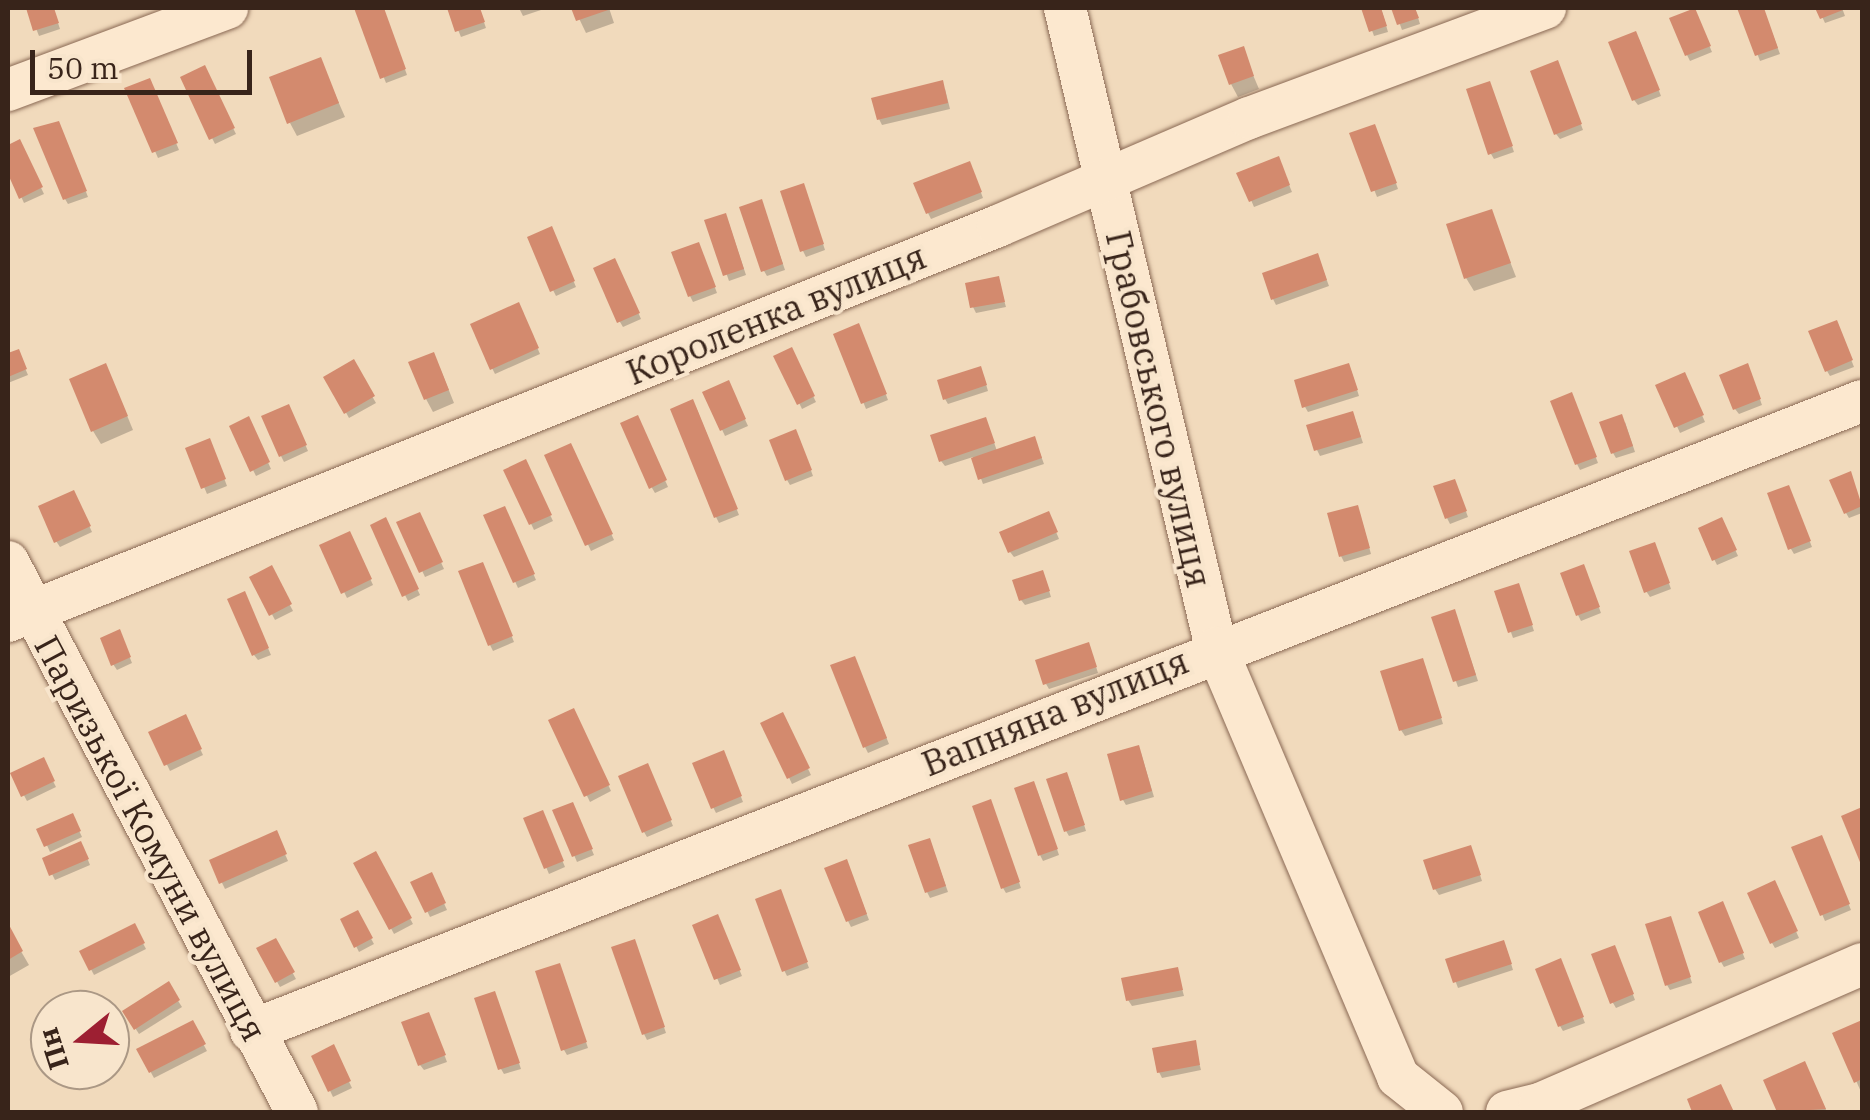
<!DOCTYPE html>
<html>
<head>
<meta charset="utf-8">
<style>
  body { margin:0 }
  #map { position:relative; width:1870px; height:1120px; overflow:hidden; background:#f1dabc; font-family:"IBM Plex Serif",serif }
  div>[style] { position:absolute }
  .shadow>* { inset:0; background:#0003 }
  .building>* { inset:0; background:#d38a6e }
  .roads { filter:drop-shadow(0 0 2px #8a6954) drop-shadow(0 0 2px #8a6954) }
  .minor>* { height:42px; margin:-21px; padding:0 21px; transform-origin:21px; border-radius:21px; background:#fce8cf }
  span { translate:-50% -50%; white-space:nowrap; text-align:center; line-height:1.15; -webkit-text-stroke:8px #f8e5cc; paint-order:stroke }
  .street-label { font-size:35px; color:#38241a }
  .frame { position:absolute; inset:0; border:10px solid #38241a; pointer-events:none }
  .north { position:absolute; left:30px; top:990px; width:100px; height:100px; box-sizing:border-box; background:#f8e5cc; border:2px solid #ab9885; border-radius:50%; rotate:252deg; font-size:28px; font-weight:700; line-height:40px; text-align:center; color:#38241a }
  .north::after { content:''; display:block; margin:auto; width:35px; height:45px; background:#9d1f32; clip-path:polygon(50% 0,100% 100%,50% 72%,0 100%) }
  .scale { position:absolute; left:30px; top:50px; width:222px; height:45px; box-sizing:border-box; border:5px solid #38241a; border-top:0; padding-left:12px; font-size:30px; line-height:35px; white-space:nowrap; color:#38241a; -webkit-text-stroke:8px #f8e5cc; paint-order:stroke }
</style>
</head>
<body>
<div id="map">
  <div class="shadow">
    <i style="clip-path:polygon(28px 8px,53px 8px,60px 29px,39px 36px)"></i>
    <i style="clip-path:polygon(357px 8px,383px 8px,407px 75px,386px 83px)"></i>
    <i style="clip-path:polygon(449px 8px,479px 8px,486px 28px,461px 37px)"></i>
    <i style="clip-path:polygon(519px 8px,544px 8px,544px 9px,523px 16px)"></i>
    <i style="clip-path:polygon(574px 8px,609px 8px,614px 23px,586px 33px)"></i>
    <i style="clip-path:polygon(1364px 8px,1381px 8px,1388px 32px,1374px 36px)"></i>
    <i style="clip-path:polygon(1394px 8px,1415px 8px,1420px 24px,1402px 30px)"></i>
    <i style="clip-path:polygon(1740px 8px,1763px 8px,1780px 54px,1760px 61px)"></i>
    <i style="clip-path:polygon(1818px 8px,1842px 8px,1845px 16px,1825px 23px)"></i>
    <i style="clip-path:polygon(1697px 17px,1712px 52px,1690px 61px,1687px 55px)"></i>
    <i style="clip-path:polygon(1639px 39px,1661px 96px,1638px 105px,1634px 100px)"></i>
    <i style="clip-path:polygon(1242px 49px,1259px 89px,1238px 97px,1231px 84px)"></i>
    <i style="clip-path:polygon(320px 60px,345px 117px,297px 136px,290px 123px)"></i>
    <i style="clip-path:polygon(204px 69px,236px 134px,215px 144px,183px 79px)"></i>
    <i style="clip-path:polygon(1560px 69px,1583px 130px,1560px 139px,1556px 134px)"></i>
    <i style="clip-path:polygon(152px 86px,179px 150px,158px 158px,128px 89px)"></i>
    <i style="clip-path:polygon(945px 89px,950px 109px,882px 125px,879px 119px)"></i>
    <i style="clip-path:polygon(1492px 89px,1514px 152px,1494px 159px,1491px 154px)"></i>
    <i style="clip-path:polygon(61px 129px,88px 197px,68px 204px,65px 199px)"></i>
    <i style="clip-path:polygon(1378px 133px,1398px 189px,1377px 197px,1353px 135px)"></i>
    <i style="clip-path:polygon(19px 142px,44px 194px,24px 203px,8px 168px,8px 148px)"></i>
    <i style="clip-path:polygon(1281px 165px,1292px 192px,1254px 207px,1240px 174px)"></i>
    <i style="clip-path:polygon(972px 169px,983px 198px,931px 219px,928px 213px)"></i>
    <i style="clip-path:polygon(806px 192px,825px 250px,806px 257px,803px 251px)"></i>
    <i style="clip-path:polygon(764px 208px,785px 270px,767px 276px,764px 271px)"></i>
    <i style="clip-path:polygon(1491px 212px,1516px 277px,1474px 291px,1466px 278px)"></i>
    <i style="clip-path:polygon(708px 221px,728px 221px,746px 275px,729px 281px)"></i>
    <i style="clip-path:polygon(554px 235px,576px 287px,556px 296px,553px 290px)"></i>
    <i style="clip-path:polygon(701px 250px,717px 293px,693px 302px,690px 296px)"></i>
    <i style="clip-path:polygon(1320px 262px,1329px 286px,1276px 305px,1273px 299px)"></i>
    <i style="clip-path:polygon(618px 267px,641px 319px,623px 327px,620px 322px)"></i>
    <i style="clip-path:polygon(998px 279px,1006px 307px,976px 313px,973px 307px)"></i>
    <i style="clip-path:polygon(521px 310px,540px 354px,495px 374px,492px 368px)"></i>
    <i style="clip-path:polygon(1839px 329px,1854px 367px,1830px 376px,1827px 371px)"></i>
    <i style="clip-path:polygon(861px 332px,888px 400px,866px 409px,836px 335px)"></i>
    <i style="clip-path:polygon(791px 351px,816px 402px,802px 409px,777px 357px)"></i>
    <i style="clip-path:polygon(18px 352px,28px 375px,8px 383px,8px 356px)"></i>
    <i style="clip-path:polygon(353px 363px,376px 403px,349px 418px,327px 378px)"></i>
    <i style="clip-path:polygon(440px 368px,454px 403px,433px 412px,426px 399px)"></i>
    <i style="clip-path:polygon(1351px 371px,1359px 396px,1308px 412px,1305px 407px)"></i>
    <i style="clip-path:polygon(1750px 372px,1762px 405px,1739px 414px,1735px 409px)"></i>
    <i style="clip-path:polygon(983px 374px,988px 391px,948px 404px,945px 399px)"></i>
    <i style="clip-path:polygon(112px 379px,133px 430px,101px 444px,93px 431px)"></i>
    <i style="clip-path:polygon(1687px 381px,1705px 422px,1680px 433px,1659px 386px)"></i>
    <i style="clip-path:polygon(731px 389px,748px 426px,725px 436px,705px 393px)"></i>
    <i style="clip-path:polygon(1574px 401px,1598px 463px,1580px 470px,1577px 464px)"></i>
    <i style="clip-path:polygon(696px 407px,739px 515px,719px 523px,716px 517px)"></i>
    <i style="clip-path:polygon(291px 412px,308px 451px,284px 462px,281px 456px)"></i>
    <i style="clip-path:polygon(1355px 419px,1363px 443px,1320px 456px,1317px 450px)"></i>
    <i style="clip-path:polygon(1625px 422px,1635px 452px,1616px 458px,1613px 453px)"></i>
    <i style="clip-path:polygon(640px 424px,668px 487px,655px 493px,652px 488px)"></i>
    <i style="clip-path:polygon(251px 425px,271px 469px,256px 476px,253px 470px)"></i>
    <i style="clip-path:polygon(988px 425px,997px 451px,1037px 445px,1044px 464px,983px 484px,973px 457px,945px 466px,941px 461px)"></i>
    <i style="clip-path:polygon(799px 438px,813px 476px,790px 485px,787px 480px)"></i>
    <i style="clip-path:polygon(212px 446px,227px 486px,207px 494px,188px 449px)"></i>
    <i style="clip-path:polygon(574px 451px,614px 540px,591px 551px,547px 456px)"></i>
    <i style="clip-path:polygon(525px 463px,553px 521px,534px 530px,506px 471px)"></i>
    <i style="clip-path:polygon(1853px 480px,1862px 513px,1849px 518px,1846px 513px)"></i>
    <i style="clip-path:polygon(1457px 487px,1468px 517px,1450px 524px,1447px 518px)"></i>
    <i style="clip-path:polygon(1791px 494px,1812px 547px,1794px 554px,1791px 549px)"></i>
    <i style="clip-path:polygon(77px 499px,92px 532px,60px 547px,56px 541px)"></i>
    <i style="clip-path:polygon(507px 514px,536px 580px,518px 588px,486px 517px)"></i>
    <i style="clip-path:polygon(1360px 514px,1371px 554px,1344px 562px,1341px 556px)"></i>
    <i style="clip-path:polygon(422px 520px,444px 569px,425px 577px,400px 523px)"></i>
    <i style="clip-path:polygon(1051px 520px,1059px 539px,1014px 557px,1010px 552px)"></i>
    <i style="clip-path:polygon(1724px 525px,1738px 556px,1717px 565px,1714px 559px)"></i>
    <i style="clip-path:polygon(388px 526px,420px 595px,408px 601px,405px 595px)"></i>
    <i style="clip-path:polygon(352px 539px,373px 585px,347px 598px,322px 547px)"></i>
    <i style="clip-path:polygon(1657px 550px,1671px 589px,1650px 597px,1646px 591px)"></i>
    <i style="clip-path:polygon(271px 569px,293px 611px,275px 620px,253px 578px)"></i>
    <i style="clip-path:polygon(485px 570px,514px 642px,493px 651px,490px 645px)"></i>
    <i style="clip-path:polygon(1586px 573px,1601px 613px,1581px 621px,1578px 615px)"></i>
    <i style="clip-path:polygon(1045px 578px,1051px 597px,1025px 605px,1021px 600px)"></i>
    <i style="clip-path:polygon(1521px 592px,1534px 631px,1513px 638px,1497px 593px)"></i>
    <i style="clip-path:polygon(247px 600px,271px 655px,258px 660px,254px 655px)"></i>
    <i style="clip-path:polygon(1457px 618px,1478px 681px,1458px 687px,1434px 619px)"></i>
    <i style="clip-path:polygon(122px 638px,132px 663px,117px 670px,113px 664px)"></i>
    <i style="clip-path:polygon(1091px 651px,1098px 673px,1049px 689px,1046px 684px)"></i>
    <i style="clip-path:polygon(857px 664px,889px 744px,868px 753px,865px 747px)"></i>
    <i style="clip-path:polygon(1425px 666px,1443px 724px,1405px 736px,1401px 730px)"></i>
    <i style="clip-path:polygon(782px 715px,811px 775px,792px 784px,764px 724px)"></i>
    <i style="clip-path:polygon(185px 717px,203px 755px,170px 771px,152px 733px)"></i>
    <i style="clip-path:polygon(577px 717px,611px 791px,590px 802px,551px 721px)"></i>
    <i style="clip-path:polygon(1141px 753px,1154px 797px,1126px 805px,1123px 800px)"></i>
    <i style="clip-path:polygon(726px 759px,743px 802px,716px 813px,713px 807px)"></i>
    <i style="clip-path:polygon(43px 761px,56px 787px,27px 801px,13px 775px)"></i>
    <i style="clip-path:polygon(650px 772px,673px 826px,647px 837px,644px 832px)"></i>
    <i style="clip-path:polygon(1070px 781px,1086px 831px,1069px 836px,1066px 831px)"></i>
    <i style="clip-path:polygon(1037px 790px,1059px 855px,1043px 861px,1040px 855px)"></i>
    <i style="clip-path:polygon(993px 808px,1021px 888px,1006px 893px,1003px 888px)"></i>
    <i style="clip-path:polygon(575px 810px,594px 855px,577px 862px,556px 812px)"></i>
    <i style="clip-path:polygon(545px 819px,565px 867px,549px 874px,526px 820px)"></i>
    <i style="clip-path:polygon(75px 822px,82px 837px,50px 852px,40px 830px)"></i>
    <i style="clip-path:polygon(276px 834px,288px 861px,225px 889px,212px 862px)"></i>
    <i style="clip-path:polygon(1824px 843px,1851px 910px,1825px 921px,1794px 849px)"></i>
    <i style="clip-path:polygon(932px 847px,948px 892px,930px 898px,927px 892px)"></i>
    <i style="clip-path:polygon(84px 850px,90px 865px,55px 880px,52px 874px)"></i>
    <i style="clip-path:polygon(375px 854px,413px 924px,394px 934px,357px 864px)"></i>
    <i style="clip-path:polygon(1473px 854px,1482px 881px,1439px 895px,1435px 889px)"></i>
    <i style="clip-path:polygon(849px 868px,869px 920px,851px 927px,848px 921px)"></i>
    <i style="clip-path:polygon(434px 881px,447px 910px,430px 917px,414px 883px)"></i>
    <i style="clip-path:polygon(1777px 889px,1799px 938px,1775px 948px,1772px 943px)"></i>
    <i style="clip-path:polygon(783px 898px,809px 968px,787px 976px,784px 970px)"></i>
    <i style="clip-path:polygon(1725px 910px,1745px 959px,1724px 967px,1721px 962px)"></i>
    <i style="clip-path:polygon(357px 913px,374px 944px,359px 952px,343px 920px)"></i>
    <i style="clip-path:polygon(720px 923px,742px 976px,720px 985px,695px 926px)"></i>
    <i style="clip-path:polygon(1673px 924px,1692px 983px,1670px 990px,1667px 985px)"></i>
    <i style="clip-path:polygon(134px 926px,146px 949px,94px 975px,82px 952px)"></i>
    <i style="clip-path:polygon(8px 929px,29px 965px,8px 977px)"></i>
    <i style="clip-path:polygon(275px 941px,296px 979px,280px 987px,259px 949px)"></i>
    <i style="clip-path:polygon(637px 947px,666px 1033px,647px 1040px,644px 1034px)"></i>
    <i style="clip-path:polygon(1506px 948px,1513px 970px,1458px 988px,1448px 961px)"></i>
    <i style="clip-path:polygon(1617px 953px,1635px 1000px,1616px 1008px,1613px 1003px)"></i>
    <i style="clip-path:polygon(1563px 967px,1585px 1023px,1563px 1031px,1560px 1026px)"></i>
    <i style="clip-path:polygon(1177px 970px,1184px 996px,1132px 1006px,1128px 1000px)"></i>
    <i style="clip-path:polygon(562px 971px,588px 1048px,567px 1055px,564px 1050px)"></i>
    <i style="clip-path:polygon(168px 985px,182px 1007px,139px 1034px,125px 1012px)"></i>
    <i style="clip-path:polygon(497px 999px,521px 1069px,504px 1074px,501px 1069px)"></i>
    <i style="clip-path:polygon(431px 1020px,447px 1062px,424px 1070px,420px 1065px)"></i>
    <i style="clip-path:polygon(1862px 1022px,1862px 1094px,1835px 1034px)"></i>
    <i style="clip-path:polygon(192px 1023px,207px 1051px,154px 1078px,139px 1051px)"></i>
    <i style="clip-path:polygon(1194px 1043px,1201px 1070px,1162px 1078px,1159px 1072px)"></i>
    <i style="clip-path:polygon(333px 1048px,352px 1088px,333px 1097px,314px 1057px)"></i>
    <i style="clip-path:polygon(1811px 1077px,1827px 1112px,1780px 1112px,1766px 1081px)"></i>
  </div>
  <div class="building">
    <i style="clip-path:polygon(26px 8px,54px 8px,59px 23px,33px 31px)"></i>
    <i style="clip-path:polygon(354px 8px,384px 8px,406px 69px,380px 79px)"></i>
    <i style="clip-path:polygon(447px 8px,480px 8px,485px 22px,455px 32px)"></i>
    <i style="clip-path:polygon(571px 8px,614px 8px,576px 21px)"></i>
    <i style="clip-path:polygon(1361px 8px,1381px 8px,1387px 26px,1369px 32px)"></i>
    <i style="clip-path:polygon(1391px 8px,1415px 8px,1419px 18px,1397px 25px)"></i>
    <i style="clip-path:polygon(1695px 8px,1711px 46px,1685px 56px,1669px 18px)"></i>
    <i style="clip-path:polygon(1737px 8px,1764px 8px,1778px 48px,1755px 56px)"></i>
    <i style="clip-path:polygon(1815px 8px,1848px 8px,1820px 19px)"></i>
    <i style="clip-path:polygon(1636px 31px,1660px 90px,1632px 101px,1608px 42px)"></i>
    <i style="clip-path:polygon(1244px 46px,1254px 76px,1229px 85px,1218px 55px)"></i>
    <i style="clip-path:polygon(321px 57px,339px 103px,287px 124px,269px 77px)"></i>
    <i style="clip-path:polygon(1558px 60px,1582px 124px,1554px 135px,1530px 71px)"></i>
    <i style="clip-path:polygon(205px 65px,235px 128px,209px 140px,180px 77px)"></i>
    <i style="clip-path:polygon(150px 78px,178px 143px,152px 153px,124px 88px)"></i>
    <i style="clip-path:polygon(943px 80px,948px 103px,877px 120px,871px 98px)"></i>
    <i style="clip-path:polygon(1490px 81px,1513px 146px,1488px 155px,1466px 89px)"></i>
    <i style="clip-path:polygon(59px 121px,87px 191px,63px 200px,33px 128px)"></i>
    <i style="clip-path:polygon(1375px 124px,1397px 183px,1371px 192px,1349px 133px)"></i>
    <i style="clip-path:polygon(20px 139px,43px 187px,19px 199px,8px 174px,8px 145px)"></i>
    <i style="clip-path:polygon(1279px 156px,1290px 185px,1249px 202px,1236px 173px)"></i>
    <i style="clip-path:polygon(970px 161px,982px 192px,926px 214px,913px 183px)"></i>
    <i style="clip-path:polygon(804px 183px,824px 244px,800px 252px,780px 191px)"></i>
    <i style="clip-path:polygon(762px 199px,783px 264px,761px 272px,739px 207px)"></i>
    <i style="clip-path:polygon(1492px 209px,1511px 263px,1464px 279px,1446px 224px)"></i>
    <i style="clip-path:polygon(726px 213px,744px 269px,723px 276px,704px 220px)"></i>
    <i style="clip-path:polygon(552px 226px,575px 281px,550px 292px,527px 237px)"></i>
    <i style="clip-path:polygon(699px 242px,716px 287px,688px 297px,671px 252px)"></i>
    <i style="clip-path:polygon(1318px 253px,1327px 280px,1271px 300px,1262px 273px)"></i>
    <i style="clip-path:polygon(615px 258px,640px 313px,617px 323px,593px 268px)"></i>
    <i style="clip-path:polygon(999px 276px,1005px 302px,970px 308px,965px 283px)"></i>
    <i style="clip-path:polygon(519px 302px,539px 348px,490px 370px,470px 324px)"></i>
    <i style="clip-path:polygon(1837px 320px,1853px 360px,1825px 372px,1808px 331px)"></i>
    <i style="clip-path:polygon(859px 323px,887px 394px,861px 404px,833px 334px)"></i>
    <i style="clip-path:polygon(792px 347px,815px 396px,797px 405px,773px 356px)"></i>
    <i style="clip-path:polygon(19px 349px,27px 369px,8px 377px,8px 353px)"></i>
    <i style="clip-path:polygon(434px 352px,449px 390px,424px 400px,408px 362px)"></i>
    <i style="clip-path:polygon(354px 359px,375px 396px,344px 414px,323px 377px)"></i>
    <i style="clip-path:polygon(106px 363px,128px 416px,91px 432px,69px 379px)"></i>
    <i style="clip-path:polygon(1349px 363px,1358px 390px,1302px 408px,1294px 380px)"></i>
    <i style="clip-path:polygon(1748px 363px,1761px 399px,1733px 410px,1719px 375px)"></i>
    <i style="clip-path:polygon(981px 366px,987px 385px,943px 400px,937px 380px)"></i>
    <i style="clip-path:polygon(1685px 372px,1704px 415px,1674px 428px,1655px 385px)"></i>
    <i style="clip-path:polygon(729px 380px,746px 419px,720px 431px,702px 392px)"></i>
    <i style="clip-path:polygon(1572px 392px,1597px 457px,1575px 465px,1550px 401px)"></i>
    <i style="clip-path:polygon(693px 399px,738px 509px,714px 518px,670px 409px)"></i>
    <i style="clip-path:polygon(289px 404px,307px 445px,279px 457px,261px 416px)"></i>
    <i style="clip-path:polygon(1353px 411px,1361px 437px,1314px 451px,1306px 425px)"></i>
    <i style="clip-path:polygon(1622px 414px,1633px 446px,1611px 454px,1599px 422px)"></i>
    <i style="clip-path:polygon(638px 415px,667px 480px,649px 489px,620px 423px)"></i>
    <i style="clip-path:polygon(249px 416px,270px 462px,250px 472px,229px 426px)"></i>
    <i style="clip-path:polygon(986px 417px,995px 443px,939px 462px,930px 435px)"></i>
    <i style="clip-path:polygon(796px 429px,812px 470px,785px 481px,769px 440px)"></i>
    <i style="clip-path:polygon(1035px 436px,1042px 458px,978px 480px,971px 458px)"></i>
    <i style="clip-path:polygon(210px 438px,226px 479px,201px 489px,185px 448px)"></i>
    <i style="clip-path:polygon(571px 443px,613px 534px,585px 546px,544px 455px)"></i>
    <i style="clip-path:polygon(526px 459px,552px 515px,529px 525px,503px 470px)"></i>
    <i style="clip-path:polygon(1851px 471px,1862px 506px,1844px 514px,1829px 480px)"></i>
    <i style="clip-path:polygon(1455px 479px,1467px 511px,1445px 519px,1433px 486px)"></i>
    <i style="clip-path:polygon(1789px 485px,1811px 541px,1788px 550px,1767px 493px)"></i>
    <i style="clip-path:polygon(74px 490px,91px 526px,54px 543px,38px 506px)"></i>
    <i style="clip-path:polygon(1358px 505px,1370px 548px,1339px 557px,1327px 513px)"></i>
    <i style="clip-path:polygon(505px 506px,535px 574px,513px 583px,483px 515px)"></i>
    <i style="clip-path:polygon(1049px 511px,1058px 532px,1008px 553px,999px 532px)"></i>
    <i style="clip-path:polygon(420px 512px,443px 562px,419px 573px,396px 522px)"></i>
    <i style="clip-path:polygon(386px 517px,419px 589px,402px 597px,370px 525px)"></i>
    <i style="clip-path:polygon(1722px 517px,1737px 550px,1712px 561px,1698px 528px)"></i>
    <i style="clip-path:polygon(350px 531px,372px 579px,341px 594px,319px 545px)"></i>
    <i style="clip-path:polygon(1655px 542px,1670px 583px,1644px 593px,1629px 551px)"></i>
    <i style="clip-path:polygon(483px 562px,513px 636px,488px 646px,458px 571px)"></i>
    <i style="clip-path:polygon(1584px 564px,1600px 607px,1576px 616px,1560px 573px)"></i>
    <i style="clip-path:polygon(272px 565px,292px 604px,269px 616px,249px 577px)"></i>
    <i style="clip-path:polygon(1043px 570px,1050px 591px,1019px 601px,1012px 580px)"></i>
    <i style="clip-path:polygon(1519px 583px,1533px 625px,1508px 633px,1494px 591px)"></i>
    <i style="clip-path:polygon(245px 591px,269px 648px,252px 656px,227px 599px)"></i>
    <i style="clip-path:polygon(1455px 609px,1476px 675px,1453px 682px,1431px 617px)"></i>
    <i style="clip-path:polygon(120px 629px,131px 657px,111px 666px,100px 638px)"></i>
    <i style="clip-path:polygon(1089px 642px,1097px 667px,1043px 685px,1035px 660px)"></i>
    <i style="clip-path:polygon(855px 656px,887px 738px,863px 748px,830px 665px)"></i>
    <i style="clip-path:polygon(1423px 658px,1442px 718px,1399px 731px,1380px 671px)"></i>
    <i style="clip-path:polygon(574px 708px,610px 785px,584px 797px,548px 720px)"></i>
    <i style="clip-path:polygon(783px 712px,810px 768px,787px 779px,760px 723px)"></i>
    <i style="clip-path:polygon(186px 714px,202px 749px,164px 766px,148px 732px)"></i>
    <i style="clip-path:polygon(1139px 745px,1152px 791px,1120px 801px,1107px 754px)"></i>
    <i style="clip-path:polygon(724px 750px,742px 796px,711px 809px,692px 763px)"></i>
    <i style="clip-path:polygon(44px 757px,55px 781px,21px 797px,10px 773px)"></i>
    <i style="clip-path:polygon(648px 763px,672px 820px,642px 833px,618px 776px)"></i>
    <i style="clip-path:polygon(1067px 772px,1085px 825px,1064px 832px,1046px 779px)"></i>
    <i style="clip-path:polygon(1034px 781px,1058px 849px,1038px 856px,1014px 788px)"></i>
    <i style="clip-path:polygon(991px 799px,1020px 882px,1001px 889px,972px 806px)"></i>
    <i style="clip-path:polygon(573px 802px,593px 849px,572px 857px,552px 810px)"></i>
    <i style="clip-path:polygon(1862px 807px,1862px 867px,1841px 816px)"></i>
    <i style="clip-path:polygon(543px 810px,564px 861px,544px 869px,523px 818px)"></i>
    <i style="clip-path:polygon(73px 813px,81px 831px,44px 847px,36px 829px)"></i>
    <i style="clip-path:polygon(277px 830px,287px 854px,219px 884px,209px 860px)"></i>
    <i style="clip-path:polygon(1822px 835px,1850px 904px,1820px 916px,1791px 847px)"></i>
    <i style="clip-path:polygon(930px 838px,946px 886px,925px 893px,908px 845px)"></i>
    <i style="clip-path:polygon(81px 841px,89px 859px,49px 876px,42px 858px)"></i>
    <i style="clip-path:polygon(1471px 845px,1481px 875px,1433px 890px,1423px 860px)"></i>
    <i style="clip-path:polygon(376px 851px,412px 918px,389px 930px,353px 863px)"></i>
    <i style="clip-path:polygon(847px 859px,867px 914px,846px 922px,824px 868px)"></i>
    <i style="clip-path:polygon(432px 872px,446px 903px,425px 913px,410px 882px)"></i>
    <i style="clip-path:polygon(1775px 880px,1798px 931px,1770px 944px,1747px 893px)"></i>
    <i style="clip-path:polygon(781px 889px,808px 962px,782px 972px,755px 899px)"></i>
    <i style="clip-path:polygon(1723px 901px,1744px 953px,1719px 963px,1698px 912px)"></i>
    <i style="clip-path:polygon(358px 910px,373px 938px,354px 948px,340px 919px)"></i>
    <i style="clip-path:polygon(718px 914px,741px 970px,714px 980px,692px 925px)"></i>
    <i style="clip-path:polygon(1671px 916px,1691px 977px,1665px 986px,1645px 924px)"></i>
    <i style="clip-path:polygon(8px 923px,23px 951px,8px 960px)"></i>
    <i style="clip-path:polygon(135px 923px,145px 943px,89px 971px,79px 951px)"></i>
    <i style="clip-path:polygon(276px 938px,295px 972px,275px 983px,256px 948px)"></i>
    <i style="clip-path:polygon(635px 939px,665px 1027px,642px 1035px,611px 947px)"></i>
    <i style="clip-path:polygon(1504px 940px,1512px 964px,1453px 983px,1445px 959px)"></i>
    <i style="clip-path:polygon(1615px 945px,1634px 994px,1610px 1004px,1591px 954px)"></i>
    <i style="clip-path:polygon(1561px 958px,1584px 1017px,1558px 1027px,1535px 969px)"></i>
    <i style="clip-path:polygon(560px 963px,587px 1042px,561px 1051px,535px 971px)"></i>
    <i style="clip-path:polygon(1178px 967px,1183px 990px,1126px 1001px,1121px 978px)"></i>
    <i style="clip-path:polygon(169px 981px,180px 1000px,134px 1030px,122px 1011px)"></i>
    <i style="clip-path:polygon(495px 991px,520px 1063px,498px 1070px,474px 998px)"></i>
    <i style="clip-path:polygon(429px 1012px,446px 1055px,418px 1066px,401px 1022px)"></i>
    <i style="clip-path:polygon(193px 1020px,206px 1044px,149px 1073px,136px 1049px)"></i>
    <i style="clip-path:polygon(1862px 1020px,1862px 1079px,1854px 1083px,1832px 1033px)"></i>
    <i style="clip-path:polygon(1196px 1040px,1200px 1065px,1157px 1073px,1152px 1048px)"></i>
    <i style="clip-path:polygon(334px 1044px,351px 1081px,328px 1092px,311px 1056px)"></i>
    <i style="clip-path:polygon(1805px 1061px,1826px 1109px,1777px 1112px,1763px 1080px)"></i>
    <i style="clip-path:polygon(1721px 1084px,1734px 1112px,1692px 1112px,1687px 1099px)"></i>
  </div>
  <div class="roads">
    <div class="minor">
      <i style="left:1065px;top:8px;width:658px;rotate:76.72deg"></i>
      <i style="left:1216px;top:648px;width:466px;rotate:67deg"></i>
      <i style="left:1398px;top:1077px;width:56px;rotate:38.5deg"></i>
      <i style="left:8px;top:90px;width:234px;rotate:-20.5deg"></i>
      <i style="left:8px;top:562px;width:621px;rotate:62.28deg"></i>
      <i style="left:8px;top:621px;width:1066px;rotate:-21.75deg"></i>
      <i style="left:998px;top:226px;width:273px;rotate:-23.3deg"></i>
      <i style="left:1249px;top:118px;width:316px;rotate:-20.4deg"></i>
      <i style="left:251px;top:1031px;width:1730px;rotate:-21.36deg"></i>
      <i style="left:1507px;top:1112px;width:34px;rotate:-14deg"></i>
      <i style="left:1540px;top:1104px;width:351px;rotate:-23.5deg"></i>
    </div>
  </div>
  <div class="street-label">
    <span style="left:776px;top:314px;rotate:-22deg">Короленка вулиця</span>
    <span style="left:1159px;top:409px;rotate:77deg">Грабовського вулиця</span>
    <span style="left:1055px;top:712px;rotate:-22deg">Вапняна вулиця</span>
    <span style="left:151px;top:838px;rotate:62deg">Паризької Комуни вулиця</span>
  </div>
  <div class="frame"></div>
  <div class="north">Пн</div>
  <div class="scale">50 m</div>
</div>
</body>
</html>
